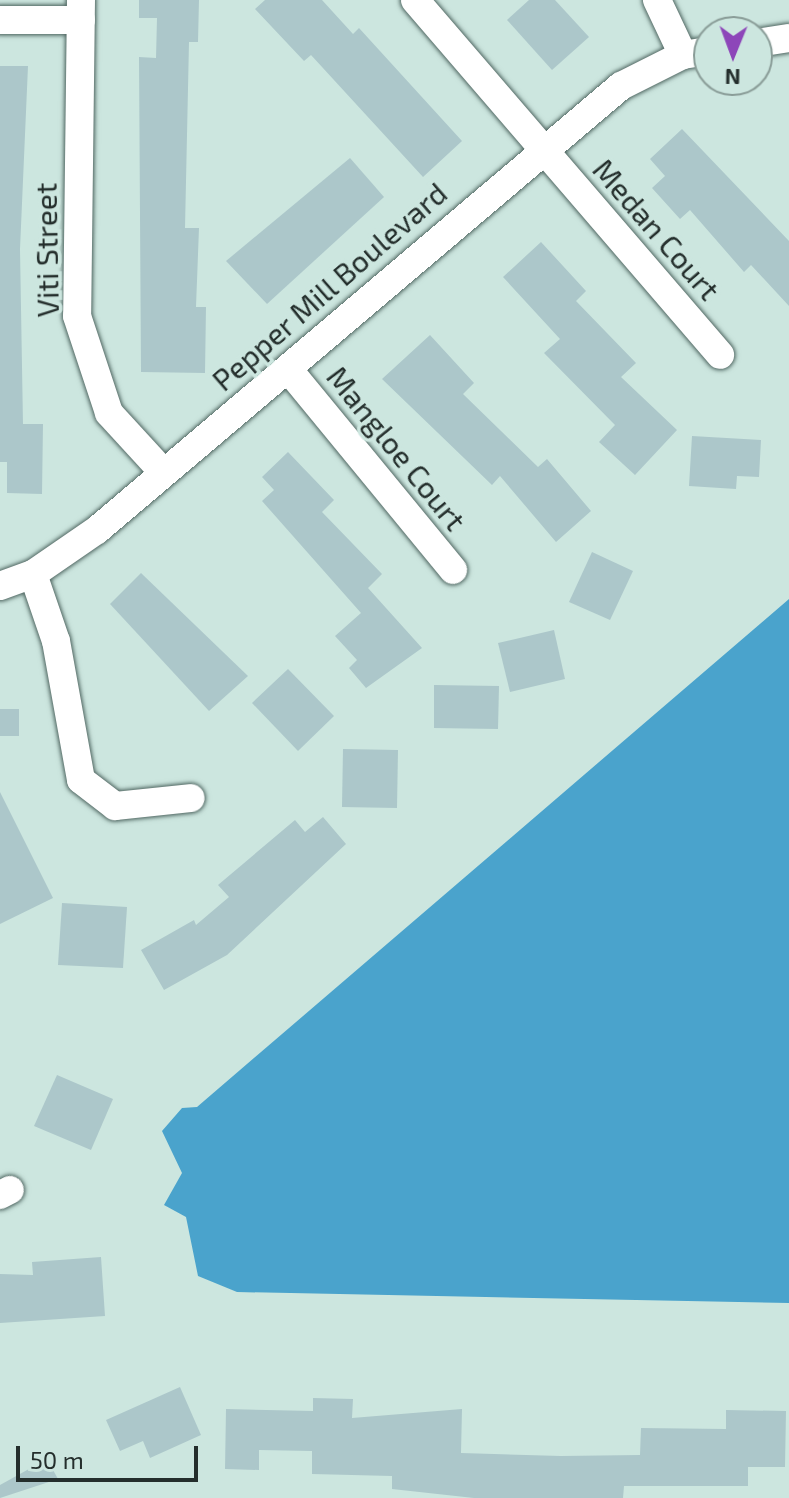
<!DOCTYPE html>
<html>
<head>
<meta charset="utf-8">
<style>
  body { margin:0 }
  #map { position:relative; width:789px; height:1498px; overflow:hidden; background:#cce6df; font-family:"Exo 2",sans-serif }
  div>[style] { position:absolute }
  .water>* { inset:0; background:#4aa3cc }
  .building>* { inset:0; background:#acc7ca }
  .roads { filter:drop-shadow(0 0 2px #516863) drop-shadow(0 0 2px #516863) }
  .minor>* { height:28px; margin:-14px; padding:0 14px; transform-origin:14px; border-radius:14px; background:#fff }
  span { translate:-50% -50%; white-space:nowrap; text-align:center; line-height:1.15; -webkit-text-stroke:7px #cce6df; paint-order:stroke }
  .street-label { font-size:30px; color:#242e2c }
  .north { position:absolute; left:693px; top:16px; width:80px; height:80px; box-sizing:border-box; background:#cce6df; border:2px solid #899c97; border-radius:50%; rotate:181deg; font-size:22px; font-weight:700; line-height:32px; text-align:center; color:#242e2c }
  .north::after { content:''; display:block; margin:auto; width:28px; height:36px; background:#8d46b9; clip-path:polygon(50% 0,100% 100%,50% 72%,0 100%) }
  .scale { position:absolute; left:16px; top:1446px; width:182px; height:36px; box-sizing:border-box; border:4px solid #242e2c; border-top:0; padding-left:10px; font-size:24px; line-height:28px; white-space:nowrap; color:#242e2c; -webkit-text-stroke:6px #cce6df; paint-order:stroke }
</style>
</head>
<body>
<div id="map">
  <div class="water">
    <i style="clip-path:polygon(789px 599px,789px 1303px,237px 1292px,198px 1276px,186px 1217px,164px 1205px,182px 1173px,162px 1131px,182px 1108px,197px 1107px)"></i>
  </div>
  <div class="building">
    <i style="clip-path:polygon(139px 0,199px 0,198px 42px,189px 42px,185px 228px,199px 228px,196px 307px,206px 307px,205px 373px,141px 372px,139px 57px,156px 58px,157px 18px,139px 18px)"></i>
    <i style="clip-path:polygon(265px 0,322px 0,353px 34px,359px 28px,462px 141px,423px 177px,311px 55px,304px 61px,255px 9px)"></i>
    <i style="clip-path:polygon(529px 0,555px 0,589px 37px,552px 70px,507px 20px)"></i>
    <i style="clip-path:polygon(0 66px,28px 66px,20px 249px,23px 424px,43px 424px,42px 494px,7px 493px,7px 462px,0 462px)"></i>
    <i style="clip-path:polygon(682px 129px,789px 241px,789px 306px,751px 265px,744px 272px,690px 210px,680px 219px,652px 188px,665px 176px,650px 159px)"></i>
    <i style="clip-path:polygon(350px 158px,384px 197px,267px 304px,226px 261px)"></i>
    <i style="clip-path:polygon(541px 242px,586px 291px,576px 301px,636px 363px,621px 377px,677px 430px,635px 475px,599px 442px,615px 425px,544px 353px,560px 339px,503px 277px)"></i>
    <i style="clip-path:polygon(430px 335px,474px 383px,463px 394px,538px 467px,547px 459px,591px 511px,556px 542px,500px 476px,492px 485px,382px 379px)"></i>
    <i style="clip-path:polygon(692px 436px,761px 440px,759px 477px,737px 476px,736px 489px,689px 486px)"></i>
    <i style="clip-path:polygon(288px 452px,334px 500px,322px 512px,382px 574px,368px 588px,422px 648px,366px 688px,349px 668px,357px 660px,335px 636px,361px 613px,262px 501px,274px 490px,262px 477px)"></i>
    <i style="clip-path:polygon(592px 552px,633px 571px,610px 620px,569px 602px)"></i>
    <i style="clip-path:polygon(141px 573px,248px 676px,209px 711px,110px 604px)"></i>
    <i style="clip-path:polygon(554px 630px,565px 679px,510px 692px,498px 643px)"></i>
    <i style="clip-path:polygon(288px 669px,334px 716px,298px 751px,252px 703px)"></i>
    <i style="clip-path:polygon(434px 685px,499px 686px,498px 729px,434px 728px)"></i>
    <i style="clip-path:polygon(0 709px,19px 709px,19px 736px,0 736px)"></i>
    <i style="clip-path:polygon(343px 749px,398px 750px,397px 808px,342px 807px)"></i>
    <i style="clip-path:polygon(0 792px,53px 898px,0 924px)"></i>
    <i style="clip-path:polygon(323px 817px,346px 844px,227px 955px,164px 990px,141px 950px,194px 920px,196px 925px,229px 897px,218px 885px,295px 820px,305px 832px)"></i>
    <i style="clip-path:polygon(62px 903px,127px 907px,123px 968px,58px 965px)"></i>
    <i style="clip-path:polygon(57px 1075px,113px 1099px,91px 1150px,34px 1126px)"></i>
    <i style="clip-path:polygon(101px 1257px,105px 1316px,0 1323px,0 1274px,33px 1275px,32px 1262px)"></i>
    <i style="clip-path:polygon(180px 1387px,201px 1435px,150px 1458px,143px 1441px,120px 1451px,106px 1420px)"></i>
    <i style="clip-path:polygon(313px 1398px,353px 1399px,352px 1418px,462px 1409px,461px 1453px,561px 1456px,640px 1455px,641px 1428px,726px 1429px,726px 1410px,786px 1411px,785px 1467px,748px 1467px,748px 1486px,624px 1486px,623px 1498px,474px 1498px,392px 1489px,392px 1476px,312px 1474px,312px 1451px,259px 1450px,259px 1470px,225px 1469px,226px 1409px,313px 1411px)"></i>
    <i style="clip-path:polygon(47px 1459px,58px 1479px,0 1498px,0 1485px)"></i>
  </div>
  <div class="roads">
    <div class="minor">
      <i style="left:81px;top:0;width:316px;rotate:90.7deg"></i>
      <i style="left:77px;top:316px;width:102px;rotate:71.7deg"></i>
      <i style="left:109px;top:413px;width:80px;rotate:47.5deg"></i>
      <i style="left:415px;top:0;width:468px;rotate:49.3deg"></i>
      <i style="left:657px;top:0;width:61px;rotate:64.7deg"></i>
      <i style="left:0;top:20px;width:81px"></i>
      <i style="left:757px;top:43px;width:32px;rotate:-9deg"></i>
      <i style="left:288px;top:369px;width:260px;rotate:50.6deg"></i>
      <i style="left:33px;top:574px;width:71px;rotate:71.1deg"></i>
      <i style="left:56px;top:641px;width:141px;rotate:79.8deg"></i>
      <i style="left:81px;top:780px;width:43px;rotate:37.4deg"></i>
      <i style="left:115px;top:806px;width:76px;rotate:-6deg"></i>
      <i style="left:0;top:586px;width:35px;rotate:-20deg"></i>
      <i style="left:33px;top:574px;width:78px;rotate:-34.5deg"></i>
      <i style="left:97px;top:530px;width:687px;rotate:-40.28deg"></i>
      <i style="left:621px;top:86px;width:69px;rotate:-26.6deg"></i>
      <i style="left:683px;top:55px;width:26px;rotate:-9deg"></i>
      <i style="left:0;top:1195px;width:11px;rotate:-27deg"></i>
    </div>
  </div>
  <div class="street-label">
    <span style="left:657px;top:229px;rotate:49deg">Medan Court</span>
    <span style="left:46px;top:250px;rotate:-91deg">Viti Street</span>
    <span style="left:329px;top:286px;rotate:-41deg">Pepper Mill Boulevard</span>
    <span style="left:397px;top:448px;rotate:51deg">Mangloe Court</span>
  </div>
  <div class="north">N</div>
  <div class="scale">50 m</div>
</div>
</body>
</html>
